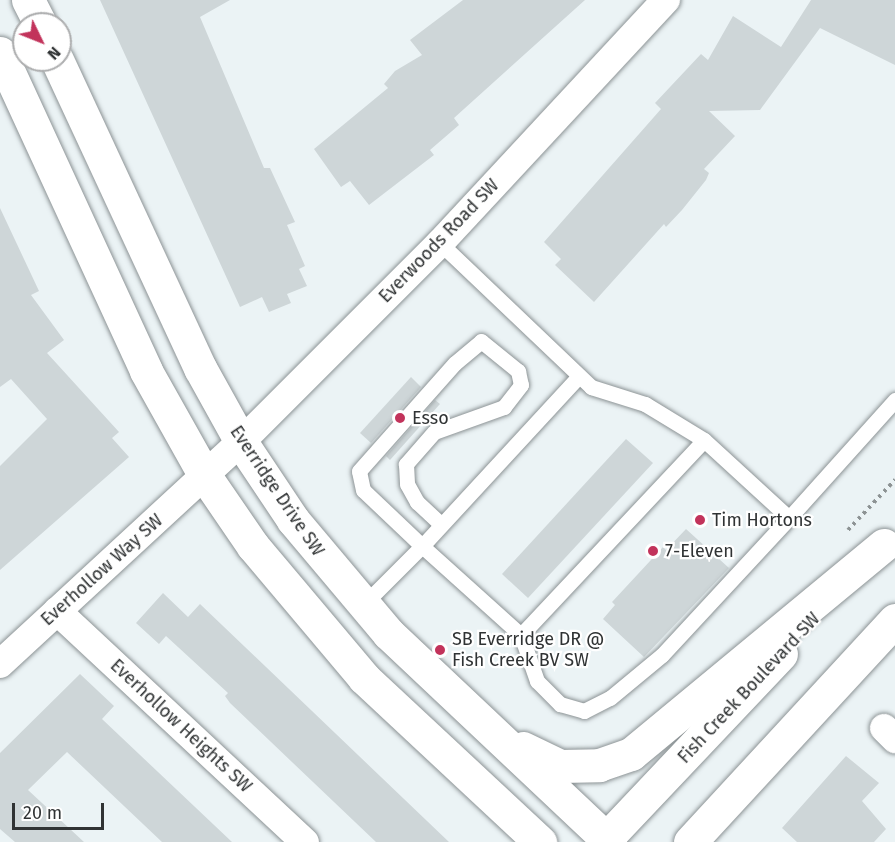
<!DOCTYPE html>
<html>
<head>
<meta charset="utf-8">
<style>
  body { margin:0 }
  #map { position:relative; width:895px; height:842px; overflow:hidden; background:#ebf3f5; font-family:"Fira Sans",sans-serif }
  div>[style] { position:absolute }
  .building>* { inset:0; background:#ced6d8 }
  .path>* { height:4px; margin-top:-2px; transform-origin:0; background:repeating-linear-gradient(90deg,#8d9394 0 3px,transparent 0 7.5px) }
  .roads { filter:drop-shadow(0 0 2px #8c9395) drop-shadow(0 0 2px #8c9395) }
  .lane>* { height:15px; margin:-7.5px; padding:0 7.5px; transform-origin:7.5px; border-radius:7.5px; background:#fff }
  .street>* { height:28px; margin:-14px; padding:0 14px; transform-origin:14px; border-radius:14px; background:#fff }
  .secondary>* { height:33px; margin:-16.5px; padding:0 16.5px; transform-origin:16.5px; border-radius:16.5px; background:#fff }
  .dots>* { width:16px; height:16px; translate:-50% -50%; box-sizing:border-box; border:3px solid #fff; border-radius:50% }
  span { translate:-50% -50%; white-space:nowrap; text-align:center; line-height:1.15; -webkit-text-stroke:4.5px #fff; paint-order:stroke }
  .street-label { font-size:18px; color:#303334 }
  .poi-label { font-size:18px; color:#303334 }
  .left { translate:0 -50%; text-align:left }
  .north { position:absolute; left:12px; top:12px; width:60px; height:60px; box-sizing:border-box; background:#fff; border:2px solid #acadae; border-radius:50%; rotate:133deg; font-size:16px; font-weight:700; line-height:24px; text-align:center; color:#303334 }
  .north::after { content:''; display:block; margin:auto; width:21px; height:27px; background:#c2335b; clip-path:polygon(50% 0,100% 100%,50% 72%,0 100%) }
  .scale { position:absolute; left:12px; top:803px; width:92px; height:27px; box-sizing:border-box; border:3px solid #303334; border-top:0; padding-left:8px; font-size:18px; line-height:21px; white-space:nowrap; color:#303334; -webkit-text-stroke:4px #fff; paint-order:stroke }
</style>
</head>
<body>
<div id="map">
  <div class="building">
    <i style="clip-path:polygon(100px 0,230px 0,200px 17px,264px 168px,270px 168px,295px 222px,287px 225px,305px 266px,299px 269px,307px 286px,287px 294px,291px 303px,269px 312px,262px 297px,240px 307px)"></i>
    <i style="clip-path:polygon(463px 0,585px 0,454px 118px,459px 125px,430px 150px,434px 155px,369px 205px,350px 181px,341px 187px,314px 149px,388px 88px,384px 84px,395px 71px,422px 55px,410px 40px)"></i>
    <i style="clip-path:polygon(811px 0,895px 0,895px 65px,820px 28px,760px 110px,709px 111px,735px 136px,704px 169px,709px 173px,706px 180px,682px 210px,666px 227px,664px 224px,594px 302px,555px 265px,561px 259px,544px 242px,661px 109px,655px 103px,701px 54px,708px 60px,733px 16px,781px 47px)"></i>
    <i style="clip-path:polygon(0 208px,39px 291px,31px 295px,64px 340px,47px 353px,119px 432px,112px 438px,129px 457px,0 570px,0 466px,47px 419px,11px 379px,0 387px)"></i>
    <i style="clip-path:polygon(411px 377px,421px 387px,371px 443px,360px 433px)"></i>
    <i style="clip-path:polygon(435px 400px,440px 404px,390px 460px,386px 456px)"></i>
    <i style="clip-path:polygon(626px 439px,653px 463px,528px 598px,502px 574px)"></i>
    <i style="clip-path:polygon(686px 529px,729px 568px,644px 657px,603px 619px,615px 605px,612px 602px,663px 547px,666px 550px)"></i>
    <i style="clip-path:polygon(163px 593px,188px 617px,200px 604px,449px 842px,376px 842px,230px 703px,225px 696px,228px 693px,166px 636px,159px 644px,136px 623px)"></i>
    <i style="clip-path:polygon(80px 674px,114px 706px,102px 719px,232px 842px,162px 842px,67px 752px,28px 790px,84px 842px,15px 842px,0 829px,0 753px)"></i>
    <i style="clip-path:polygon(846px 756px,879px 783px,862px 801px,886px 829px,874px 842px,797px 842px,782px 828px)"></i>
  </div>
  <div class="path">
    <i style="left:848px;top:530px;width:69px;rotate:-46.8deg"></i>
  </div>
  <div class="roads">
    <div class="lane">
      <i style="left:440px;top:243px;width:209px;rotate:43.6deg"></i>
      <i style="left:591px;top:387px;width:57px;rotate:17.5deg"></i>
      <i style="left:645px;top:404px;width:69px;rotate:31.4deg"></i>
      <i style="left:704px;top:440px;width:115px;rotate:42.5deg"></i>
      <i style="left:789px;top:518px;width:159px;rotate:-48.1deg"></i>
      <i style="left:579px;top:376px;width:231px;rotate:132.7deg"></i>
      <i style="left:422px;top:546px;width:133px;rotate:42deg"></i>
      <i style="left:521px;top:635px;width:267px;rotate:-46.8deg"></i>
      <i style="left:363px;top:605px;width:83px;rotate:-45deg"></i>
      <i style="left:422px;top:546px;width:81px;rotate:-136.5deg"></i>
      <i style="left:363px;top:490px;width:19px;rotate:-102deg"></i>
      <i style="left:359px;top:471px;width:144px;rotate:-48.4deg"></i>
      <i style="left:455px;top:363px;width:34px;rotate:-40deg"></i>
      <i style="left:481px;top:341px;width:48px;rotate:39deg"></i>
      <i style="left:518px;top:371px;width:14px;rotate:78deg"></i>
      <i style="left:521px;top:385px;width:28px;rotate:128deg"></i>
      <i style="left:504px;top:407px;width:74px;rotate:160.3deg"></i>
      <i style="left:434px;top:432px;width:43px;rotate:131.2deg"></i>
      <i style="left:406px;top:464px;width:20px;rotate:87deg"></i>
      <i style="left:407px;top:484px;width:21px;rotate:61deg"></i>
      <i style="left:417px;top:502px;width:33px;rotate:43deg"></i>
      <i style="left:521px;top:635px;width:49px;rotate:70.8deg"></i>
      <i style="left:537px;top:681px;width:33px;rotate:45deg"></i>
      <i style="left:560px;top:704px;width:25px;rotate:16deg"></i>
      <i style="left:584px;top:711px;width:29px;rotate:-27deg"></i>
      <i style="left:610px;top:698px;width:67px;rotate:-39.6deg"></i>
      <i style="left:662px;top:655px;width:187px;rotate:-47.2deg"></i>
    </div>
    <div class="street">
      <i style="left:57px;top:611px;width:339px;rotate:43deg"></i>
      <i style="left:0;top:664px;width:328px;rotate:-42.7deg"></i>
      <i style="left:241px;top:442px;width:281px;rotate:-45deg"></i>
      <i style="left:440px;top:243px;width:332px;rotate:-47.1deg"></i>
      <i style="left:884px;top:728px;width:16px;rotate:45deg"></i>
    </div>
    <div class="secondary">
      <i style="left:28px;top:0;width:27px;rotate:63deg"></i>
      <i style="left:0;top:53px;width:350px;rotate:65.3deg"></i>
      <i style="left:146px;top:371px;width:120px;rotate:60.7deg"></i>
      <i style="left:205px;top:476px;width:85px;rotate:55.6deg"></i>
      <i style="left:253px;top:546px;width:172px;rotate:49.9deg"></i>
      <i style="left:364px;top:678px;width:241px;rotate:43deg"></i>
      <i style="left:57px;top:60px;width:340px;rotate:65.1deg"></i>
      <i style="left:200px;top:368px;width:85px;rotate:61deg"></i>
      <i style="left:241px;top:442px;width:94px;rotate:56.3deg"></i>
      <i style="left:293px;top:520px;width:148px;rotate:49.9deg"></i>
      <i style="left:388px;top:633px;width:305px;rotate:43.3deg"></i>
      <i style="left:523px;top:748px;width:41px;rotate:25.9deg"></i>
      <i style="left:560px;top:766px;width:39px;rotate:-1deg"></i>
      <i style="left:599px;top:765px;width:34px;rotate:-19deg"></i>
      <i style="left:631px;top:754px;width:328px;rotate:-39.6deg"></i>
      <i style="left:603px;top:842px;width:259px;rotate:-46.6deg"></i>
      <i style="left:690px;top:842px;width:302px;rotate:-47.3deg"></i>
    </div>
  </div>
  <div class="dots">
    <i style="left:400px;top:418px;background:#c2335b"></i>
    <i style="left:700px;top:520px;background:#c2335b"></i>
    <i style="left:653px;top:551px;background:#c2335b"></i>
    <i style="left:440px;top:650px;background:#c2335b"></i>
  </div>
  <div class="street-label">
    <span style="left:439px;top:241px;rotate:-46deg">Everwoods Road SW</span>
    <span style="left:277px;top:491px;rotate:56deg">Everridge Drive SW</span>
    <span style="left:102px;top:570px;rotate:-42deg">Everhollow Way SW</span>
    <span style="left:749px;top:688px;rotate:-47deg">Fish Creek Boulevard SW</span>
    <span style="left:181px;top:726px;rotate:43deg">Everhollow Heights SW</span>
  </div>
  <div class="poi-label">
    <span class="left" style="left:412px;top:418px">Esso</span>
    <span class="left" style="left:712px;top:520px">Tim Hortons</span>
    <span class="left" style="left:665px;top:551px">7-Eleven</span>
    <span class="left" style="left:452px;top:650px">SB Everridge DR @<br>Fish Creek BV SW</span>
  </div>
  <div class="north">N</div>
  <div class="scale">20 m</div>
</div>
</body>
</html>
